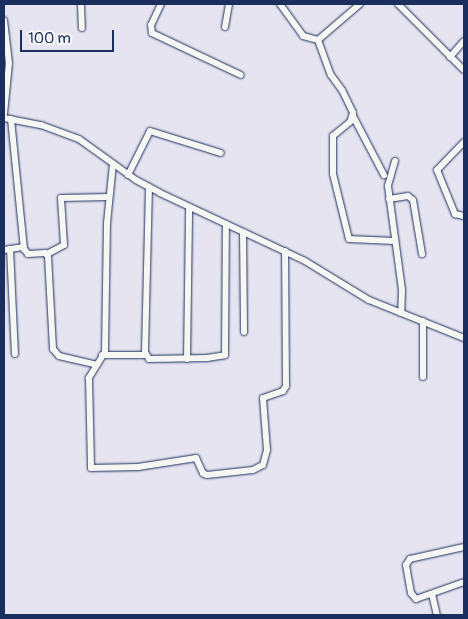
<!DOCTYPE html>
<html>
<head>
<meta charset="utf-8">
<style>
  body { margin:0 }
  #map { position:relative; width:468px; height:619px; overflow:hidden; background:#e6e4f0; font-family:Pangolin,sans-serif }
  div>[style] { position:absolute }
  .roads { filter:drop-shadow(0 0 1px #1b2f5e) drop-shadow(0 0 1px #1b2f5e) }
  .minor>* { height:6px; margin:-3px; padding:0 3px; transform-origin:3px; border-radius:3px; background:#f6f6f2 }
  span { translate:-50% -50%; white-space:nowrap; text-align:center; line-height:1.15; -webkit-text-stroke:4.5px #f6f6f2; paint-order:stroke }
  .frame { position:absolute; inset:0; border:5px solid #1b2f5e; pointer-events:none }
  .scale { position:absolute; left:20px; top:30px; width:94px; height:22px; box-sizing:border-box; border:2px solid #1b2f5e; border-top:0; padding-left:6px; font-size:15px; line-height:18px; white-space:nowrap; color:#1b2f5e; -webkit-text-stroke:4px #f6f6f2; paint-order:stroke }
</style>
</head>
<body>
<div id="map">
  <div class="roads">
    <div class="minor">
      <i style="left:81px;top:4px;width:24px;rotate:88deg"></i>
      <i style="left:161px;top:4px;width:23px;rotate:115deg"></i>
      <i style="left:151px;top:25px;width:8px;rotate:83deg"></i>
      <i style="left:152px;top:33px;width:98px;rotate:25.3deg"></i>
      <i style="left:280px;top:4px;width:39px;rotate:54deg"></i>
      <i style="left:303px;top:36px;width:16px;rotate:15deg"></i>
      <i style="left:360px;top:4px;width:55px;rotate:139.4deg"></i>
      <i style="left:318px;top:40px;width:37px;rotate:70deg"></i>
      <i style="left:331px;top:75px;width:19px;rotate:54deg"></i>
      <i style="left:342px;top:90px;width:25px;rotate:64deg"></i>
      <i style="left:353px;top:113px;width:9px;rotate:108deg"></i>
      <i style="left:350px;top:122px;width:22px;rotate:141deg"></i>
      <i style="left:333px;top:136px;width:38px;rotate:90deg"></i>
      <i style="left:333px;top:174px;width:67px;rotate:76.2deg"></i>
      <i style="left:349px;top:239px;width:45px;rotate:2.5deg"></i>
      <i style="left:398px;top:4px;width:93px;rotate:45deg"></i>
      <i style="left:4px;top:20px;width:43px;rotate:83.4deg"></i>
      <i style="left:9px;top:63px;width:51px;rotate:95.6deg"></i>
      <i style="left:225px;top:27px;width:23px;rotate:-80deg"></i>
      <i style="left:450px;top:57px;width:21px;rotate:-49deg"></i>
      <i style="left:353px;top:116px;width:67px;rotate:62.3deg"></i>
      <i style="left:4px;top:118px;width:38px;rotate:11deg"></i>
      <i style="left:41px;top:125px;width:40px;rotate:20.2deg"></i>
      <i style="left:79px;top:139px;width:70px;rotate:35.7deg"></i>
      <i style="left:136px;top:180px;width:27px;rotate:28deg"></i>
      <i style="left:160px;top:193px;width:160px;rotate:25.1deg"></i>
      <i style="left:305px;top:261px;width:75px;rotate:31.4deg"></i>
      <i style="left:369px;top:300px;width:102px;rotate:21.8deg"></i>
      <i style="left:11px;top:119px;width:131px;rotate:84.3deg"></i>
      <i style="left:24px;top:249px;width:6px;rotate:51deg"></i>
      <i style="left:28px;top:254px;width:17px;rotate:-3deg"></i>
      <i style="left:45px;top:253px;width:4px;rotate:45deg"></i>
      <i style="left:48px;top:256px;width:93px;rotate:86.9deg"></i>
      <i style="left:53px;top:349px;width:9px;rotate:49deg"></i>
      <i style="left:59px;top:356px;width:37px;rotate:13deg"></i>
      <i style="left:464px;top:142px;width:39px;rotate:134deg"></i>
      <i style="left:437px;top:170px;width:48px;rotate:67.8deg"></i>
      <i style="left:455px;top:214px;width:9px;rotate:13deg"></i>
      <i style="left:395px;top:161px;width:26px;rotate:106deg"></i>
      <i style="left:388px;top:186px;width:105px;rotate:82.3deg"></i>
      <i style="left:402px;top:290px;width:23px;rotate:92deg"></i>
      <i style="left:113px;top:164px;width:59px;rotate:95.8deg"></i>
      <i style="left:107px;top:223px;width:129px;rotate:90.9deg"></i>
      <i style="left:105px;top:352px;width:31px;rotate:122deg"></i>
      <i style="left:89px;top:378px;width:90px;rotate:88.7deg"></i>
      <i style="left:91px;top:468px;width:47px;rotate:-1.2deg"></i>
      <i style="left:138px;top:467px;width:59px;rotate:-8.8deg"></i>
      <i style="left:196px;top:458px;width:17px;rotate:65deg"></i>
      <i style="left:203px;top:473px;width:4px;rotate:27deg"></i>
      <i style="left:207px;top:475px;width:46px;rotate:-6.2deg"></i>
      <i style="left:253px;top:470px;width:11px;rotate:-27deg"></i>
      <i style="left:263px;top:465px;width:16px;rotate:-75deg"></i>
      <i style="left:267px;top:450px;width:52px;rotate:-94.4deg"></i>
      <i style="left:263px;top:398px;width:21px;rotate:-19deg"></i>
      <i style="left:283px;top:391px;width:6px;rotate:-59deg"></i>
      <i style="left:286px;top:386px;width:135px;rotate:-90.4deg"></i>
      <i style="left:128px;top:175px;width:49px;rotate:-63.4deg"></i>
      <i style="left:150px;top:131px;width:74px;rotate:17.2deg"></i>
      <i style="left:149px;top:187px;width:165px;rotate:91.4deg"></i>
      <i style="left:145px;top:352px;width:8px;rotate:60deg"></i>
      <i style="left:149px;top:359px;width:58px;rotate:-1deg"></i>
      <i style="left:207px;top:358px;width:18px;rotate:-9deg"></i>
      <i style="left:225px;top:355px;width:131px;rotate:-89.6deg"></i>
      <i style="left:389px;top:199px;width:19px;rotate:-9deg"></i>
      <i style="left:408px;top:196px;width:6px;rotate:39deg"></i>
      <i style="left:413px;top:200px;width:55px;rotate:80.5deg"></i>
      <i style="left:243px;top:232px;width:100px;rotate:89.4deg"></i>
      <i style="left:10px;top:249px;width:105px;rotate:87.3deg"></i>
      <i style="left:4px;top:250px;width:20px;rotate:-9deg"></i>
      <i style="left:47px;top:254px;width:19px;rotate:-28deg"></i>
      <i style="left:64px;top:245px;width:47px;rotate:-93.7deg"></i>
      <i style="left:61px;top:198px;width:48px;rotate:-1.2deg"></i>
      <i style="left:423px;top:321px;width:56px;rotate:90deg"></i>
      <i style="left:102px;top:355px;width:44px"></i>
      <i style="left:187px;top:359px;width:152px;rotate:-89.2deg"></i>
      <i style="left:464px;top:547px;width:55px;rotate:167.5deg"></i>
      <i style="left:410px;top:559px;width:7px;rotate:124deg"></i>
      <i style="left:406px;top:565px;width:28px;rotate:80deg"></i>
      <i style="left:411px;top:593px;width:8px;rotate:50deg"></i>
      <i style="left:416px;top:599px;width:51px;rotate:-19.5deg"></i>
      <i style="left:432px;top:594px;width:22px;rotate:77deg"></i>
    </div>
  </div>
  <div class="frame"></div>
  <div class="scale">100 m</div>
</div>
</body>
</html>
